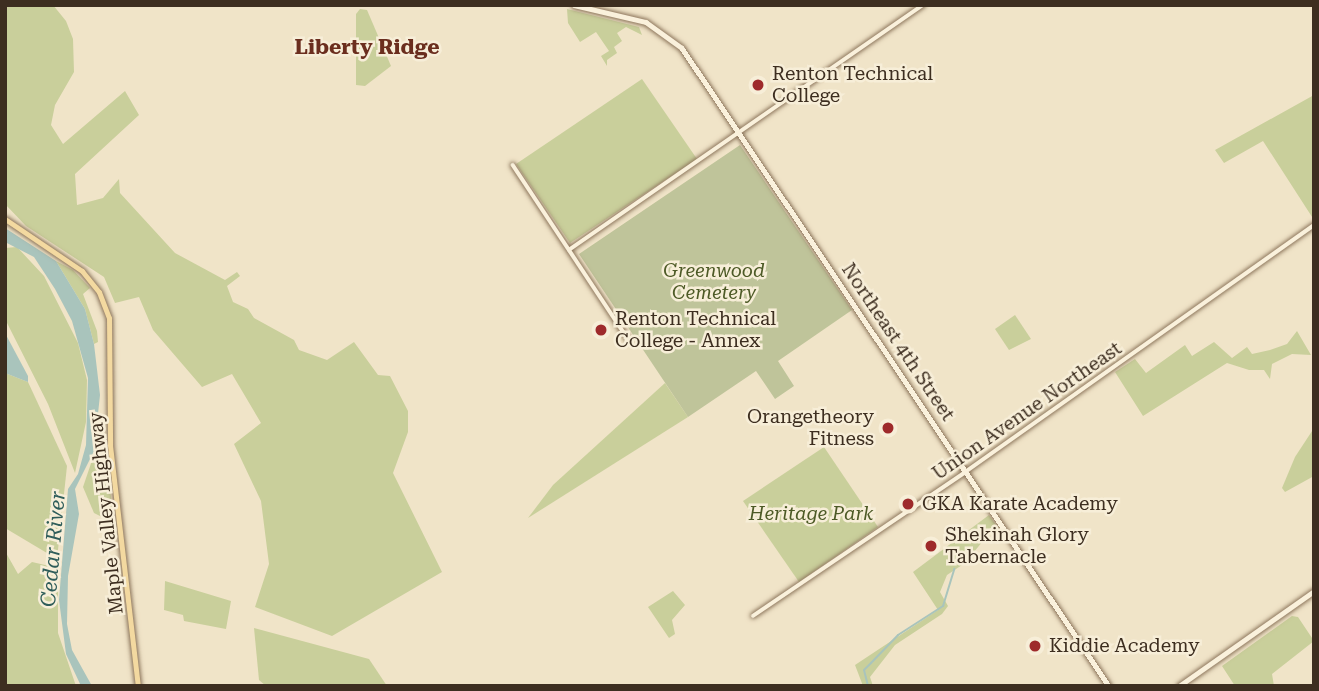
<!DOCTYPE html>
<html>
<head>
<meta charset="utf-8">
<style>
  body { margin:0 }
  #map { position:relative; width:1319px; height:691px; overflow:hidden; background:#f0e4c8; font-family:"Roboto Serif",serif }
  div>[style] { position:absolute }
  .green>* { inset:0; background:#c9cf9b }
  .cemetery>* { inset:0; background:#bfc49a }
  .water>* { inset:0; background:#a9c4bc }
  .stream>* { height:2px; margin:-1px; padding:0 1px; transform-origin:1px; border-radius:1px; background:#a9c4bc }
  .roads { filter:drop-shadow(0 0 2px #8d765c) drop-shadow(0 0 2px #8d765c) }
  .tertiary>* { height:3.5px; margin:-1.75px; padding:0 1.75px; transform-origin:1.75px; border-radius:1.75px; background:#faf1dc }
  .secondary>* { height:4.5px; margin:-2.25px; padding:0 2.25px; transform-origin:2.25px; border-radius:2.25px; background:#faf1dc }
  .primary>* { height:5px; margin:-2.5px; padding:0 2.5px; transform-origin:2.5px; border-radius:2.5px; background:#f3d9a0 }
  .dots>* { width:19px; height:19px; translate:-50% -50%; box-sizing:border-box; border:4px solid #f7eed8; border-radius:50% }
  span { translate:-50% -50%; white-space:nowrap; text-align:center; line-height:1.15; -webkit-text-stroke:5px #f7eed8; paint-order:stroke }
  .poi-label { font-size:19px; color:#3d2e20 }
  .left { translate:0 -50%; text-align:left }
  .right { translate:-100% -50%; text-align:right }
  .park-label { font-size:19px; color:#4d5a26; font-style:italic }
  .street-label { font-size:19px; color:#3d2e20 }
  .neighbourhood-label { font-size:21px; color:#6b2e1e; font-weight:700 }
  .water-label { font-size:21px; color:#2f5d5a; font-style:italic }
  .frame { position:absolute; inset:0; border:7px solid #3d2e20; pointer-events:none }
</style>
</head>
<body>
<div id="map">
  <div class="green">
    <i style="clip-path:polygon(5px 5px,53px 5px,66px 21px,73px 39px,74px 72px,55px 105px,51px 125px,63px 144px,125px 91px,139px 115px,75px 174px,77px 205px,103px 198px,119px 179px,120px 193px,175px 253px,225px 280px,237px 272px,240px 276px,227px 286px,233px 302px,248px 309px,254px 318px,294px 340px,299px 350px,327px 360px,354px 342px,378px 375px,390px 376px,408px 411px,408px 432px,393px 473px,442px 572px,332px 636px,255px 607px,269px 564px,261px 501px,234px 444px,261px 423px,232px 374px,202px 387px,153px 330px,139px 297px,115px 303px,104px 277px,26px 226px,5px 204px)"></i>
    <i style="clip-path:polygon(360px 9px,367px 10px,391px 66px,365px 86px,356px 85px,356px 14px)"></i>
    <i style="clip-path:polygon(567px 9px,639px 27px,642px 35px,626px 27px,617px 33px,622px 41px,614px 47px,617px 53px,607px 60px,607px 66px,601px 56px,609px 51px,596px 32px,580px 42px,568px 23px)"></i>
    <i style="clip-path:polygon(642px 79px,697px 159px,570px 243px,516px 164px)"></i>
    <i style="clip-path:polygon(1314px 95px,1314px 220px,1263px 141px,1224px 163px,1215px 150px)"></i>
    <i style="clip-path:polygon(17px 247px,44px 276px,78px 343px,87px 380px,86px 422px,75px 473px,48px 404px,5px 319px,5px 248px)"></i>
    <i style="clip-path:polygon(56px 261px,73px 270px,90px 288px,83px 294px,97px 331px,98px 342px,94px 344px,85px 309px)"></i>
    <i style="clip-path:polygon(1015px 315px,1031px 339px,1009px 350px,995px 329px)"></i>
    <i style="clip-path:polygon(1297px 331px,1311px 355px,1292px 354px,1272px 364px,1270px 379px,1264px 370px,1249px 370px,1227px 363px,1143px 416px,1115px 372px,1135px 359px,1146px 373px,1185px 345px,1192px 356px,1214px 342px,1232px 358px,1247px 347px,1252px 354px,1270px 350px,1287px 344px)"></i>
    <i style="clip-path:polygon(5px 373px,28px 382px,67px 466px,57px 559px,5px 528px)"></i>
    <i style="clip-path:polygon(665px 383px,688px 417px,528px 518px,553px 485px)"></i>
    <i style="clip-path:polygon(1314px 428px,1314px 476px,1285px 492px,1282px 488px,1295px 457px)"></i>
    <i style="clip-path:polygon(102px 431px,114px 519px,112px 522px,94px 513px,83px 487px)"></i>
    <i style="clip-path:polygon(824px 447px,878px 527px,799px 582px,743px 501px)"></i>
    <i style="clip-path:polygon(989px 515px,996px 525px,965px 563px,947px 575px,940px 592px,948px 606px,942px 614px,895px 645px,870px 677px,873px 686px,863px 686px,855px 665px,938px 610px,913px 572px)"></i>
    <i style="clip-path:polygon(5px 551px,18px 574px,32px 562px,58px 568px,58px 633px,76px 686px,5px 686px)"></i>
    <i style="clip-path:polygon(165px 581px,231px 601px,226px 629px,184px 621px,183px 615px,164px 610px)"></i>
    <i style="clip-path:polygon(673px 591px,685px 605px,672px 620px,675px 634px,669px 638px,648px 607px)"></i>
    <i style="clip-path:polygon(1292px 616px,1298px 617px,1314px 641px,1272px 674px,1274px 686px,1235px 686px,1222px 666px)"></i>
    <i style="clip-path:polygon(254px 628px,369px 659px,387px 686px,266px 686px,259px 680px)"></i>
  </div>
  <div class="cemetery">
    <i style="clip-path:polygon(740px 145px,852px 310px,778px 361px,794px 386px,775px 399px,756px 371px,688px 417px,579px 254px)"></i>
  </div>
  <div class="water">
    <i style="clip-path:polygon(5px 228px,56px 261px,85px 309px,94px 344px,100px 395px,94px 451px,75px 489px,79px 514px,68px 576px,67px 624px,72px 650px,92px 686px,81px 686px,66px 654px,59px 600px,68px 489px,78px 474px,86px 445px,88px 378px,72px 321px,55px 289px,34px 257px,5px 242px)"></i>
    <i style="clip-path:polygon(5px 333px,28px 376px,28px 382px,5px 373px)"></i>
  </div>
  <div class="stream">
    <i style="left:868px;top:686px;width:16px;rotate:-104deg"></i>
    <i style="left:864px;top:670px;width:10px;rotate:-45deg"></i>
    <i style="left:871px;top:663px;width:39px;rotate:-46deg"></i>
    <i style="left:898px;top:635px;width:54px;rotate:-32.8deg"></i>
    <i style="left:943px;top:606px;width:39px;rotate:-73deg"></i>
  </div>
  <div class="roads">
    <div class="tertiary">
      <i style="left:513px;top:165px;width:210px;rotate:56.5deg"></i>
      <i style="left:569px;top:250px;width:431px;rotate:-34.7deg"></i>
      <i style="left:753px;top:616px;width:255px;rotate:-34.1deg"></i>
      <i style="left:964px;top:473px;width:429px;rotate:-35.3deg"></i>
    </div>
    <div class="secondary">
      <i style="left:574px;top:5px;width:74px;rotate:13.3deg"></i>
      <i style="left:646px;top:22px;width:44px;rotate:35.8deg"></i>
      <i style="left:682px;top:48px;width:768px;rotate:56.21deg"></i>
      <i style="left:1179px;top:686px;width:165px;rotate:-35.1deg"></i>
    </div>
    <div class="primary">
      <i style="left:5px;top:219px;width:93px;rotate:34deg"></i>
      <i style="left:82px;top:271px;width:27px;rotate:51deg"></i>
      <i style="left:99px;top:292px;width:28px;rotate:69deg"></i>
      <i style="left:109px;top:318px;width:127px;rotate:89.5deg"></i>
      <i style="left:110px;top:445px;width:243px;rotate:83.4deg"></i>
    </div>
  </div>
  <div class="dots">
    <i style="left:758px;top:85px;background:#9e2a2b"></i>
    <i style="left:601px;top:330px;background:#9e2a2b"></i>
    <i style="left:888px;top:428px;background:#9e2a2b"></i>
    <i style="left:908px;top:504px;background:#9e2a2b"></i>
    <i style="left:931px;top:546px;background:#9e2a2b"></i>
    <i style="left:1035px;top:646px;background:#9e2a2b"></i>
  </div>
  <div class="poi-label">
    <span class="left" style="left:772px;top:85px">Renton Technical<br>College</span>
    <span class="left" style="left:615px;top:330px">Renton Technical<br>College - Annex</span>
    <span class="right" style="left:874px;top:428px">Orangetheory<br>Fitness</span>
    <span class="left" style="left:922px;top:504px">GKA Karate Academy</span>
    <span class="left" style="left:945px;top:546px">Shekinah Glory<br>Tabernacle</span>
    <span class="left" style="left:1049px;top:646px">Kiddie Academy</span>
  </div>
  <div class="park-label">
    <span style="left:714px;top:282px">Greenwood<br>Cemetery</span>
    <span style="left:811px;top:514px">Heritage Park</span>
  </div>
  <div class="street-label">
    <span style="left:898px;top:342px;rotate:56deg">Northeast 4th Street</span>
    <span style="left:1027px;top:411px;rotate:-35deg">Union Avenue Northeast</span>
    <span style="left:106px;top:513px;rotate:-96deg">Maple Valley Highway</span>
  </div>
  <div class="neighbourhood-label">
    <span style="left:367px;top:47px">Liberty Ridge</span>
  </div>
  <div class="water-label">
    <span style="left:53px;top:549px;rotate:-85deg">Cedar River</span>
  </div>
  <div class="frame"></div>
</div>
</body>
</html>
